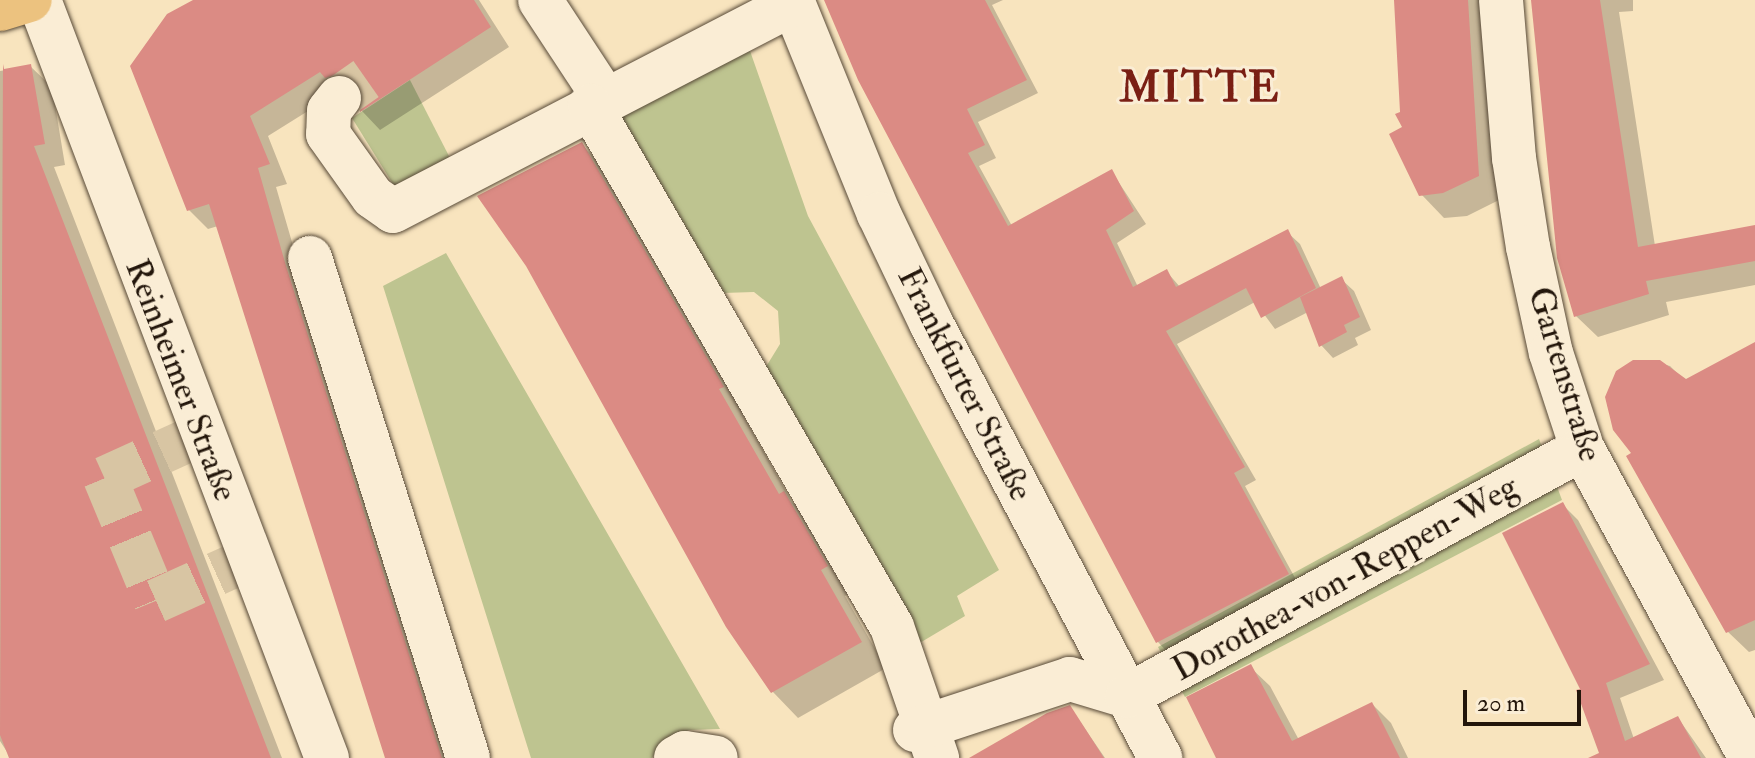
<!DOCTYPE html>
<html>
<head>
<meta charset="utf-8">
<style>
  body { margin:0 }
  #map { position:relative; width:1755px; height:758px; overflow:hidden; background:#f8e4be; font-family:"IM FELL Double Pica",serif }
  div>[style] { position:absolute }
  .green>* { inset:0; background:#bec490 }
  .shadow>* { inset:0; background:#0003 }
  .building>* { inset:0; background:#db8b84 }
  .minor-tunnel>* { height:44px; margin-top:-22px; transform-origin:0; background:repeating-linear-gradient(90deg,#d8c5a3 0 44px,transparent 0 66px) }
  .roads { filter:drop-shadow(0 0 2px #584a38) drop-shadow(0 0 2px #584a38) }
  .minor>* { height:44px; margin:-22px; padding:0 22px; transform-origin:22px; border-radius:22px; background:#faedd5 }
  .major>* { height:44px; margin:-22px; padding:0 22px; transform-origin:22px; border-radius:22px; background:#ecc27f }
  span { translate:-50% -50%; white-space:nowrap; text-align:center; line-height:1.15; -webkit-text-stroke:6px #faedd5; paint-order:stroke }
  .street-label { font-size:34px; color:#23160b }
  .district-label { font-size:42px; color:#7a1f14; font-weight:700; letter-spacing:2px }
  .scale { position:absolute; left:1463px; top:690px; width:118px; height:36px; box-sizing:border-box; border:4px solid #23160b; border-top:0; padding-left:10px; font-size:24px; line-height:28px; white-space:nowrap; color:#23160b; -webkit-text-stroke:6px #faedd5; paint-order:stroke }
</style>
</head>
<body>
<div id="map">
  <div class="green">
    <i style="clip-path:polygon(749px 48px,808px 216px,999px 570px,957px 596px,965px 616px,918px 644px,764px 370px,780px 344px,778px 311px,754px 292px,723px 293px,619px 113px)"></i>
    <i style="clip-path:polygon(410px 80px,450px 158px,396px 189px,352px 118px)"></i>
    <i style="clip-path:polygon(446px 253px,720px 729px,689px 730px,661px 745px,652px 758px,531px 758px,383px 286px)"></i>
    <i style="clip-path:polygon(1539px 439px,1562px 500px,1185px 697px,1158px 647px)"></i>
  </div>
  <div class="shadow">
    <i style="clip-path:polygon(200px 0,479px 0,509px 47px,380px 130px,362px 111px,364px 91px,346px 97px,340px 91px,268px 136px,287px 184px,276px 187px,305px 287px,454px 758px,387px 758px,218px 226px,208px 229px,189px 210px)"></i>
    <i style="clip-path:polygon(829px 0,1003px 0,992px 5px,1038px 93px,978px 122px,996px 158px,979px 166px,1012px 226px,1112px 172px,1146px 224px,1117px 243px,1138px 287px,1167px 272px,1180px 287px,1287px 232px,1300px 244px,1321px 289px,1341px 279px,1354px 291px,1371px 330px,1355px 338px,1358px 345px,1333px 358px,1321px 345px,1308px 312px,1275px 329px,1255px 302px,1177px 344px,1256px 480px,1245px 486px,1300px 587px,1170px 655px,1158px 642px,937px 228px)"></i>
    <i style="clip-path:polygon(1399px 0,1489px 0,1501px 199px,1467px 216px,1444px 218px,1421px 194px,1402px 113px)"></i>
    <i style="clip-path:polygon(1535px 0,1633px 0,1633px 11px,1619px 12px,1655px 246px,1755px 227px,1755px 285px,1666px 302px,1669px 315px,1598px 337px,1576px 316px)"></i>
    <i style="clip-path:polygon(30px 66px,52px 87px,65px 165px,54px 167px,282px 758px,11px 758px,0 741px,0 71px)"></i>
    <i style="clip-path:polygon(581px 144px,607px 170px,748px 413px,743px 415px,792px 502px,810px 519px,852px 592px,845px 596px,886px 668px,798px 718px,773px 692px)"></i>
    <i style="clip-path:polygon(1755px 345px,1755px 650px,1749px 652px,1727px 631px,1607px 405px,1611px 383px,1623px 368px,1647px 360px,1670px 366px,1685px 381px)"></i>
    <i style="clip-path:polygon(1562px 504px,1578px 520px,1664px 680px,1620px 698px,1634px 739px,1678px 718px,1706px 758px,1603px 758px,1582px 690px)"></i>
    <i style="clip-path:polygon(1250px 667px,1270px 686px,1299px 740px,1372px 704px,1391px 723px,1408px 758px,1218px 758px)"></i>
    <i style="clip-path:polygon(1070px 707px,1105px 758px,976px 758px)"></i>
  </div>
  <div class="building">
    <i style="clip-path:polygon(193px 0,474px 0,491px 27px,360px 112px,362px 89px,355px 79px,342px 73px,325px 78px,320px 72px,250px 116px,270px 164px,258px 168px,286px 266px,442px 758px,385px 758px,209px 204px,187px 211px,130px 66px,167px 14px)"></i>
    <i style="clip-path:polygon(824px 0,985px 0,1027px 80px,967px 109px,985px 145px,968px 153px,1008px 226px,1112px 169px,1134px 211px,1106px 230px,1133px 287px,1167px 269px,1176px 287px,1288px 229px,1316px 288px,1261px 318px,1246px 288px,1166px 331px,1245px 467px,1234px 473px,1289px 574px,1156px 643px,858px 80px)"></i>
    <i style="clip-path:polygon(1394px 0,1468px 0,1479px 176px,1443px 193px,1419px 196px,1389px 134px,1402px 127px,1395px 114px,1400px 112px)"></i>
    <i style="clip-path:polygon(1531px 0,1600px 0,1638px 247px,1755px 225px,1755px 261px,1646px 281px,1649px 294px,1574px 317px,1557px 258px)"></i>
    <i style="clip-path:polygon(3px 64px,4px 69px,31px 64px,45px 144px,34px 146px,271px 758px,9px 758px,0 735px)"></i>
    <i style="clip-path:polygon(582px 142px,724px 387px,719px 389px,779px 494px,784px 491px,828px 566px,821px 570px,862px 642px,771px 693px,726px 627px,526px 266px,477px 196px)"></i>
    <i style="clip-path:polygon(1342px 276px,1360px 317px,1344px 325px,1347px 332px,1319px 347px,1300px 297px)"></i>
    <i style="clip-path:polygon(1755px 342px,1755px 620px,1726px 633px,1626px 456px,1631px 453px,1613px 430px,1605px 397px,1616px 371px,1633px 360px,1660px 360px,1686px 379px)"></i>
    <i style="clip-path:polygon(1563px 502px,1650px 664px,1606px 683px,1625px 741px,1678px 716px,1701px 758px,1588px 758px,1599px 753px,1576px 690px,1580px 689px,1502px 533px)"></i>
    <i style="clip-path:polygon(1251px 664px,1292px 741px,1372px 702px,1400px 758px,1216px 758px,1186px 697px)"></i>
    <i style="clip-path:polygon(1070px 705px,1104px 758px,969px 758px,1047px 713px)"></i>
  </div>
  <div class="minor-tunnel">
    <i style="left:339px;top:98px;width:33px;rotate:-35deg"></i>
    <i style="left:202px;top:434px;width:107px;rotate:155.6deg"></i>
    <i style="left:105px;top:478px;width:133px;rotate:67.5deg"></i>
    <i style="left:156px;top:601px;width:102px;rotate:-24.3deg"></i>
  </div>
  <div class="roads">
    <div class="minor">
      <i style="left:39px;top:0;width:811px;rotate:69.2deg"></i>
      <i style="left:540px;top:0;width:118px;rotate:56.7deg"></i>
      <i style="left:792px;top:0;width:231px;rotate:67.9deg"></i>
      <i style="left:879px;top:214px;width:121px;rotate:64.5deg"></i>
      <i style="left:931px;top:323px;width:492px;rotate:62.2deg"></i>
      <i style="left:1501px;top:0;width:159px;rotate:85.3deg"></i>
      <i style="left:1514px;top:158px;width:90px;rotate:81.1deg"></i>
      <i style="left:1528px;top:247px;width:108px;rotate:77.8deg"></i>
      <i style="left:1551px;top:353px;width:100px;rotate:71.9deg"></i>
      <i style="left:1582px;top:448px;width:353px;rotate:61.4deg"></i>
      <i style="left:339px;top:98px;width:16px;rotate:128deg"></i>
      <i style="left:329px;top:111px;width:23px;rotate:92deg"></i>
      <i style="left:328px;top:134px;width:77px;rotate:54.5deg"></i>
      <i style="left:373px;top:197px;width:24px;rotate:35deg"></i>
      <i style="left:393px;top:211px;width:450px;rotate:-27.4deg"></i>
      <i style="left:590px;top:106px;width:602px;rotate:59.9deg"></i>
      <i style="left:892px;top:627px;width:139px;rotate:71deg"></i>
      <i style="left:310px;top:258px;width:524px;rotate:72.46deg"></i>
      <i style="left:915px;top:730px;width:163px;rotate:-18.2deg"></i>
      <i style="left:1070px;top:679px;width:59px;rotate:16.6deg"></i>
      <i style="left:1127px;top:696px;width:496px;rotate:-28.5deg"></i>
      <i style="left:676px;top:758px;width:10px;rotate:-29deg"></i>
      <i style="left:685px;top:753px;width:31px;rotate:9deg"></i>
    </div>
    <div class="major">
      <i style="left:0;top:9px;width:31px;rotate:-17deg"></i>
    </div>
  </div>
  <div class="street-label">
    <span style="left:1565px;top:374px;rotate:73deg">Gartenstraße</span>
    <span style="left:181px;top:380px;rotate:69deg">Reinheimer Straße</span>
    <span style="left:965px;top:384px;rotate:63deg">Frankfurter Straße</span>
    <span style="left:1345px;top:578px;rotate:-29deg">Dorothea-von-Reppen-Weg</span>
  </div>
  <div class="district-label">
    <span style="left:1200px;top:88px">MITTE</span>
  </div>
  <div class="scale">20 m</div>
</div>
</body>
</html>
